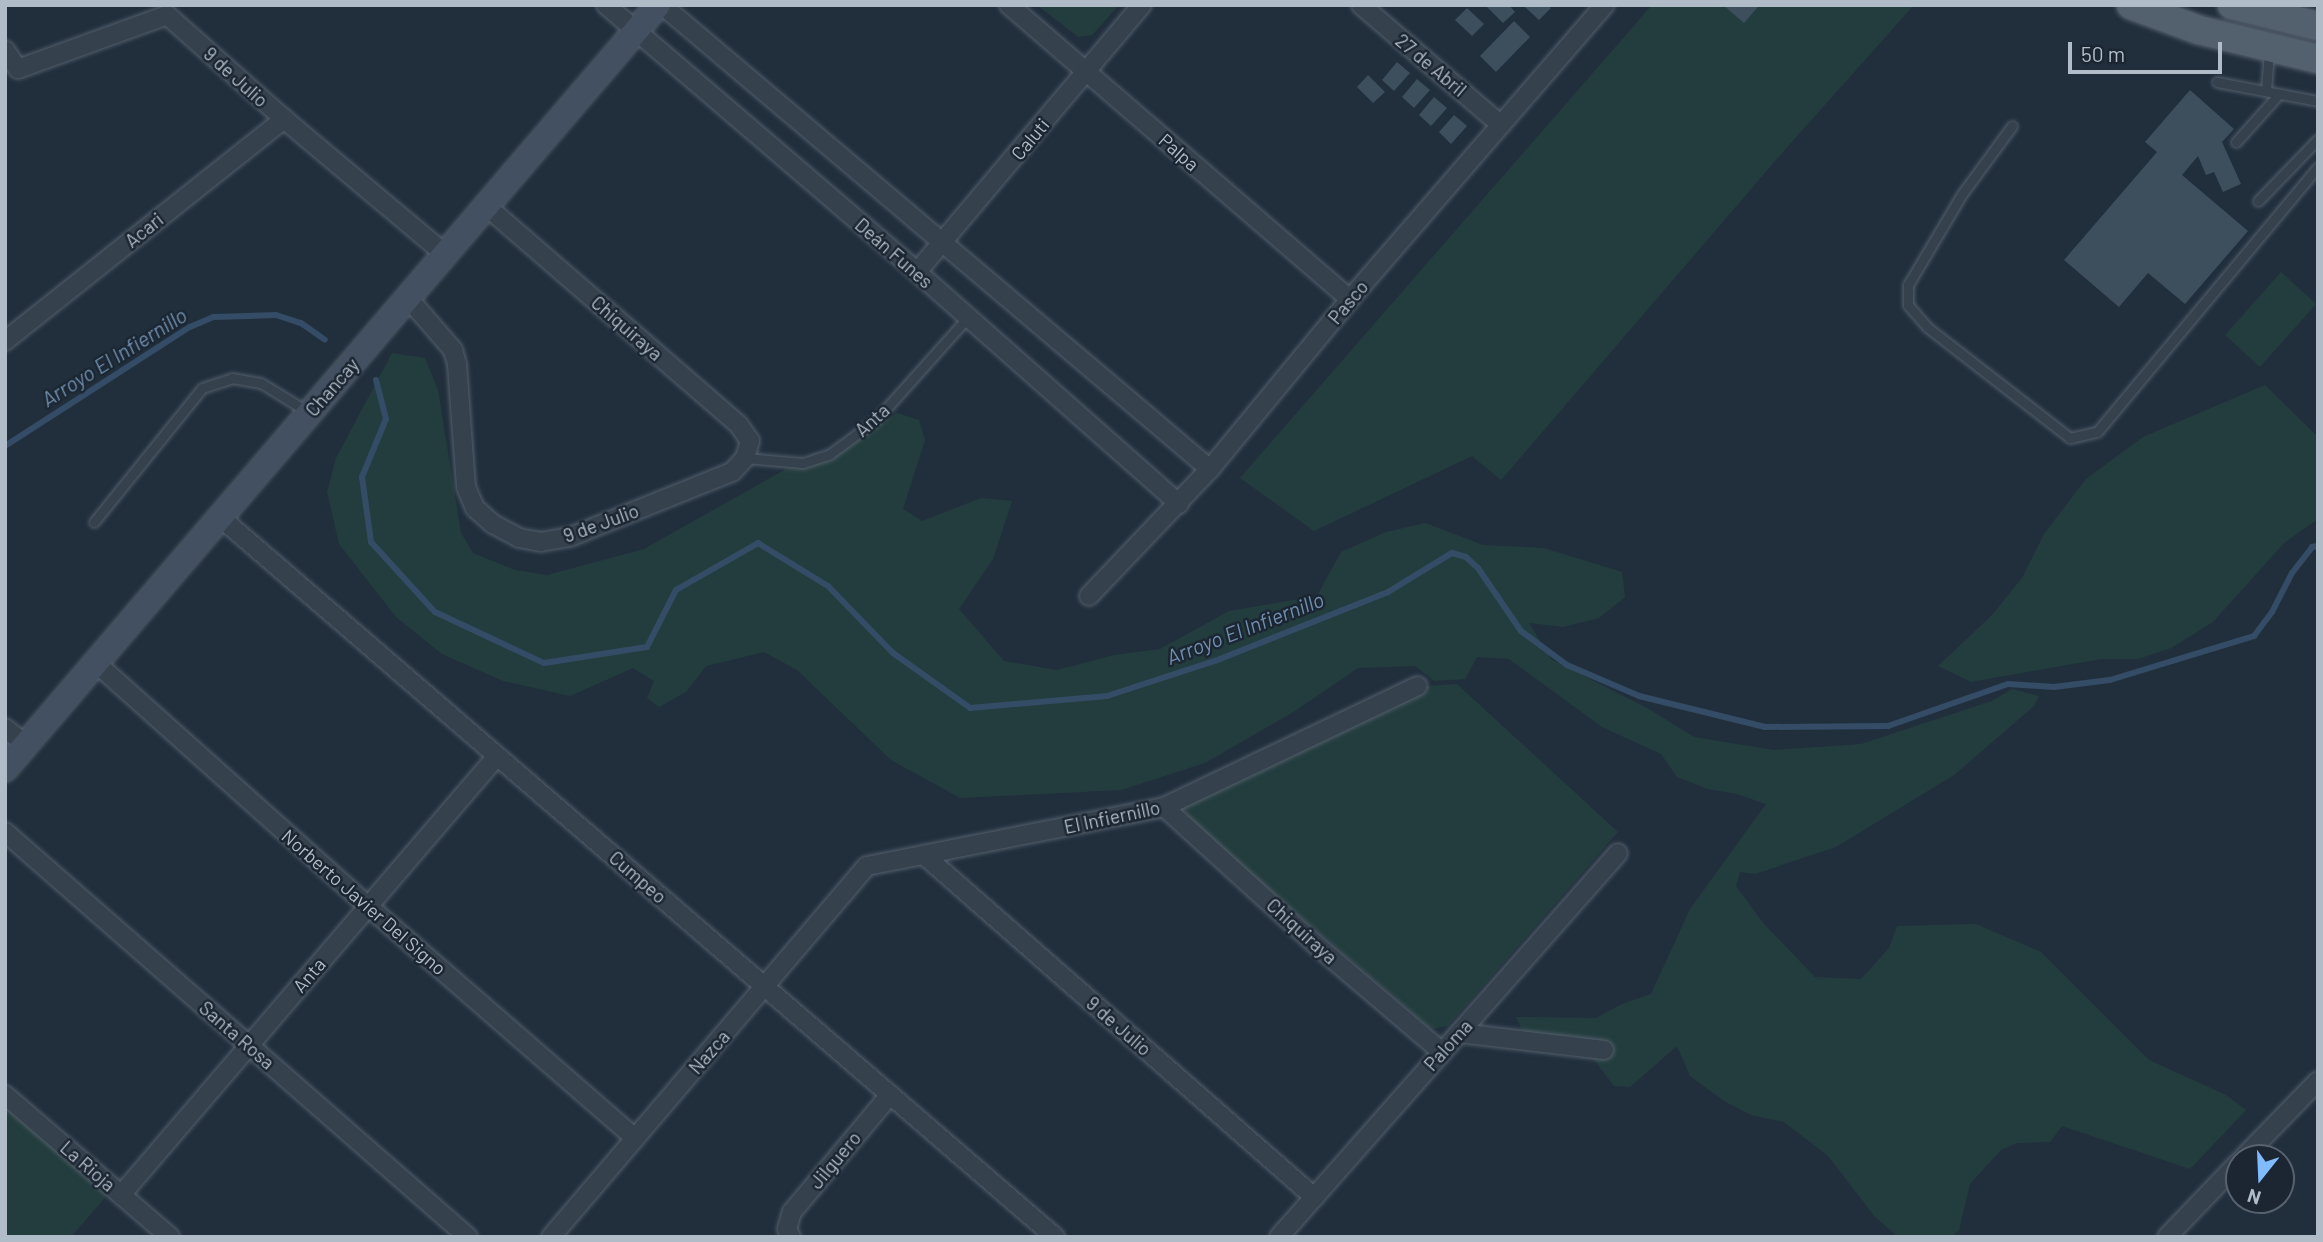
<!DOCTYPE html>
<html>
<head>
<meta charset="utf-8">
<style>
  body { margin:0 }
  #map { position:relative; width:2323px; height:1242px; overflow:hidden; background:#212f3d; font-family:Barlow,sans-serif }
  div>[style] { position:absolute }
  .green>* { inset:0; background:#233d3e }
  .stream>* { height:6px; margin:-3px; padding:0 3px; transform-origin:3px; border-radius:3px; background:#344c66 }
  .building>* { inset:0; background:#3d4e5d }
  .roads { filter:drop-shadow(0 0 2px #545f6b) drop-shadow(0 0 2px #545f6b) }
  .lane>* { height:9px; margin:-4.5px; padding:0 4.5px; transform-origin:4.5px; border-radius:4.5px; background:#35414d }
  .street>* { height:18px; margin:-9px; padding:0 9px; transform-origin:9px; border-radius:9px; background:#35414d }
  .secondary>* { height:24px; margin:-12px; padding:0 12px; transform-origin:12px; border-radius:12px; background:#435061 }
  .primary>* { height:28px; margin:-14px; padding:0 14px; transform-origin:14px; border-radius:14px; background:#53606e }
  span { translate:-50% -50%; white-space:nowrap; text-align:center; line-height:1.15; -webkit-text-stroke:5px #1b2632; paint-order:stroke }
  .street-label { font-size:19px; color:#b1bcc9 }
  .water-label { font-size:21px; color:#708fae; font-style:italic }
  .frame { position:absolute; inset:0; border:7px solid #b1bcc9; pointer-events:none }
  .north { position:absolute; left:2225px; top:1144px; width:70px; height:70px; box-sizing:border-box; background:#1b2632; border:2px solid #57626e; border-radius:50%; rotate:198deg; font-size:19px; font-weight:700; line-height:28px; text-align:center; color:#b1bcc9 }
  .north::after { content:''; display:block; margin:auto; width:24px; height:32px; background:#80bbfe; clip-path:polygon(50% 0,100% 100%,50% 72%,0 100%) }
  .scale { position:absolute; left:2068px; top:42px; width:154px; height:32px; box-sizing:border-box; border:4px solid #b1bcc9; border-top:0; padding-left:9px; font-size:21px; line-height:24px; white-space:nowrap; color:#b1bcc9; -webkit-text-stroke:5px #1b2632; paint-order:stroke }
</style>
</head>
<body>
<div id="map">
  <div class="green">
    <i style="clip-path:polygon(1037px 5px,1119px 5px,1092px 35px,1078px 37px)"></i>
    <i style="clip-path:polygon(1652px 5px,1914px 5px,1782px 153px,1501px 480px,1472px 456px,1314px 531px,1240px 478px)"></i>
    <i style="clip-path:polygon(2281px 272px,2316px 304px,2260px 367px,2225px 335px)"></i>
    <i style="clip-path:polygon(392px 353px,425px 358px,438px 390px,461px 533px,473px 553px,515px 570px,547px 575px,644px 549px,786px 469px,848px 447px,897px 413px,919px 420px,925px 440px,903px 509px,922px 521px,981px 498px,1012px 501px,993px 559px,959px 609px,1004px 661px,1057px 670px,1114px 655px,1160px 649px,1229px 611px,1317px 596px,1341px 552px,1386px 532px,1425px 523px,1483px 545px,1544px 548px,1622px 572px,1625px 597px,1599px 618px,1563px 627px,1529px 623px,1551px 659px,1647px 708px,1694px 737px,1774px 750px,1861px 744px,1992px 701px,2012px 689px,2039px 696px,2034px 706px,1954px 775px,1836px 847px,1755px 874px,1740px 872px,1736px 886px,1764px 924px,1815px 977px,1861px 979px,1889px 948px,1897px 926px,1976px 924px,2041px 952px,2149px 1060px,2226px 1095px,2246px 1110px,2190px 1169px,2062px 1126px,2050px 1142px,2017px 1143px,2001px 1150px,1970px 1184px,1959px 1230px,1951px 1237px,1898px 1237px,1875px 1217px,1828px 1156px,1784px 1122px,1751px 1115px,1724px 1101px,1690px 1076px,1677px 1046px,1630px 1087px,1614px 1086px,1588px 1052px,1523px 1033px,1516px 1017px,1596px 1018px,1622px 1004px,1651px 994px,1690px 909px,1766px 804px,1737px 794px,1708px 789px,1677px 777px,1661px 754px,1602px 727px,1509px 659px,1477px 657px,1465px 679px,1434px 681px,1415px 666px,1358px 668px,1295px 711px,1205px 763px,1121px 790px,960px 798px,891px 760px,797px 670px,764px 652px,706px 666px,686px 692px,659px 707px,647px 698px,654px 681px,633px 668px,570px 696px,503px 681px,442px 654px,396px 617px,339px 544px,327px 492px,336px 458px)"></i>
    <i style="clip-path:polygon(2265px 385px,2318px 437px,2318px 519px,2284px 543px,2213px 622px,2171px 648px,2138px 659px,2101px 659px,1971px 682px,1938px 666px,1992px 615px,2022px 578px,2044px 534px,2086px 479px,2143px 437px)"></i>
    <i style="clip-path:polygon(1457px 684px,1618px 832px,1448px 1026px,1431px 1029px,1189px 820px,1184px 808px,1192px 800px,1427px 686px)"></i>
    <i style="clip-path:polygon(5px 1104px,109px 1193px,71px 1237px,5px 1237px)"></i>
  </div>
  <div class="stream">
    <i style="left:376px;top:380px;width:40px;rotate:75.6deg"></i>
    <i style="left:386px;top:419px;width:63px;rotate:112.5deg"></i>
    <i style="left:362px;top:477px;width:66px;rotate:82.1deg"></i>
    <i style="left:371px;top:542px;width:95px;rotate:47.6deg"></i>
    <i style="left:435px;top:612px;width:120px;rotate:25.1deg"></i>
    <i style="left:544px;top:663px;width:104px;rotate:-8.8deg"></i>
    <i style="left:647px;top:647px;width:64px;rotate:-63deg"></i>
    <i style="left:676px;top:590px;width:95px;rotate:-29.8deg"></i>
    <i style="left:758px;top:543px;width:82px;rotate:31.6deg"></i>
    <i style="left:828px;top:586px;width:93px;rotate:45.9deg"></i>
    <i style="left:893px;top:653px;width:95px;rotate:35.5deg"></i>
    <i style="left:970px;top:708px;width:138px;rotate:-5deg"></i>
    <i style="left:1107px;top:696px;width:119px;rotate:-18.1deg"></i>
    <i style="left:1220px;top:659px;width:181px;rotate:-21.7deg"></i>
    <i style="left:1388px;top:592px;width:75px;rotate:-31.4deg"></i>
    <i style="left:1452px;top:553px;width:15px;rotate:16deg"></i>
    <i style="left:1466px;top:557px;width:16px;rotate:43deg"></i>
    <i style="left:1478px;top:568px;width:76px;rotate:55.7deg"></i>
    <i style="left:1521px;top:631px;width:57px;rotate:36.5deg"></i>
    <i style="left:1567px;top:665px;width:78px;rotate:23.3deg"></i>
    <i style="left:1639px;top:696px;width:130px;rotate:13.8deg"></i>
    <i style="left:1765px;top:727px;width:123px;rotate:-0.5deg"></i>
    <i style="left:1888px;top:726px;width:127px;rotate:-19.3deg"></i>
    <i style="left:2008px;top:684px;width:46px;rotate:3.7deg"></i>
    <i style="left:2054px;top:687px;width:56px;rotate:-7.1deg"></i>
    <i style="left:2110px;top:680px;width:151px;rotate:-17deg"></i>
    <i style="left:2254px;top:636px;width:30px;rotate:-53deg"></i>
    <i style="left:2272px;top:612px;width:44px;rotate:-62.9deg"></i>
    <i style="left:2292px;top:573px;width:33px;rotate:-52deg"></i>
    <i style="left:2312px;top:547px;width:6px;rotate:-9deg"></i>
    <i style="left:5px;top:446px;width:220px;rotate:-32.8deg"></i>
    <i style="left:190px;top:327px;width:26px;rotate:-23deg"></i>
    <i style="left:214px;top:317px;width:62px;rotate:-1.8deg"></i>
    <i style="left:276px;top:315px;width:26px;rotate:18deg"></i>
    <i style="left:301px;top:323px;width:29px;rotate:35deg"></i>
  </div>
  <div class="building">
    <i style="clip-path:polygon(1489px 5px,1509px 5px,1515px 12px,1503px 23px,1487px 7px)"></i>
    <i style="clip-path:polygon(1523px 5px,1547px 5px,1551px 8px,1539px 20px)"></i>
    <i style="clip-path:polygon(1723px 5px,1755px 5px,1758px 7px,1744px 23px)"></i>
    <i style="clip-path:polygon(1467px 8px,1484px 24px,1472px 36px,1455px 20px)"></i>
    <i style="clip-path:polygon(1514px 21px,1530px 37px,1496px 72px,1480px 56px)"></i>
    <i style="clip-path:polygon(1397px 62px,1410px 73px,1394px 91px,1382px 80px)"></i>
    <i style="clip-path:polygon(1368px 75px,1385px 92px,1373px 103px,1357px 87px)"></i>
    <i style="clip-path:polygon(1417px 79px,1430px 90px,1414px 108px,1402px 97px)"></i>
    <i style="clip-path:polygon(2190px 90px,2234px 129px,2222px 142px,2241px 184px,2223px 192px,2214px 172px,2206px 175px,2198px 156px,2182px 175px,2248px 231px,2185px 304px,2148px 273px,2119px 307px,2064px 260px,2157px 152px,2145px 142px)"></i>
    <i style="clip-path:polygon(1434px 97px,1447px 108px,1431px 126px,1419px 115px)"></i>
    <i style="clip-path:polygon(1454px 115px,1467px 126px,1451px 144px,1439px 132px)"></i>
  </div>
  <div class="roads">
    <div class="lane">
      <i style="left:2217px;top:82px;width:103px;rotate:10.7deg"></i>
      <i style="left:2266px;top:91px;width:41px;rotate:-85.8deg"></i>
      <i style="left:2012px;top:126px;width:84px;rotate:126.3deg"></i>
      <i style="left:1962px;top:194px;width:106px;rotate:120.7deg"></i>
      <i style="left:1908px;top:285px;width:20px;rotate:90deg"></i>
      <i style="left:1908px;top:305px;width:29px;rotate:49deg"></i>
      <i style="left:1927px;top:327px;width:181px;rotate:37.8deg"></i>
      <i style="left:2070px;top:438px;width:28px;rotate:-13deg"></i>
      <i style="left:2097px;top:432px;width:345px;rotate:-50.2deg"></i>
      <i style="left:2236px;top:142px;width:64px;rotate:-48.1deg"></i>
      <i style="left:2258px;top:201px;width:86px;rotate:-45.9deg"></i>
      <i style="left:745px;top:458px;width:58px;rotate:4.9deg"></i>
      <i style="left:803px;top:463px;width:28px;rotate:-18deg"></i>
      <i style="left:830px;top:454px;width:57px;rotate:-36.5deg"></i>
      <i style="left:876px;top:420px;width:138px;rotate:-48.2deg"></i>
      <i style="left:94px;top:522px;width:172px;rotate:-51.1deg"></i>
      <i style="left:202px;top:388px;width:32px;rotate:-18deg"></i>
      <i style="left:232px;top:378px;width:29px;rotate:10deg"></i>
      <i style="left:261px;top:383px;width:55px;rotate:31.7deg"></i>
    </div>
    <div class="street">
      <i style="left:606px;top:5px;width:410px;rotate:40.6deg"></i>
      <i style="left:917px;top:272px;width:350px;rotate:41.5deg"></i>
      <i style="left:662px;top:5px;width:718px;rotate:40.26deg"></i>
      <i style="left:1009px;top:5px;width:450px;rotate:40.8deg"></i>
      <i style="left:1361px;top:5px;width:184px;rotate:40.6deg"></i>
      <i style="left:5px;top:50px;width:23px;rotate:56deg"></i>
      <i style="left:18px;top:69px;width:158px;rotate:-19.9deg"></i>
      <i style="left:167px;top:15px;width:157px;rotate:41.6deg"></i>
      <i style="left:284px;top:119px;width:210px;rotate:40deg"></i>
      <i style="left:917px;top:272px;width:349px;rotate:-49.9deg"></i>
      <i style="left:408px;top:298px;width:69px;rotate:49.1deg"></i>
      <i style="left:453px;top:350px;width:15px;rotate:74deg"></i>
      <i style="left:457px;top:364px;width:123px;rotate:85.8deg"></i>
      <i style="left:466px;top:487px;width:23px;rotate:67deg"></i>
      <i style="left:475px;top:508px;width:24px;rotate:42deg"></i>
      <i style="left:493px;top:524px;width:30px;rotate:28deg"></i>
      <i style="left:519px;top:538px;width:22px;rotate:10deg"></i>
      <i style="left:541px;top:542px;width:29px;rotate:-10deg"></i>
      <i style="left:570px;top:537px;width:175px;rotate:-21.9deg"></i>
      <i style="left:732px;top:472px;width:19px;rotate:-47deg"></i>
      <i style="left:745px;top:458px;width:18px;rotate:-74deg"></i>
      <i style="left:750px;top:441px;width:19px;rotate:-125deg"></i>
      <i style="left:739px;top:425px;width:335px;rotate:-139.1deg"></i>
      <i style="left:5px;top:341px;width:357px;rotate:-38.5deg"></i>
      <i style="left:220px;top:517px;width:1103px;rotate:40.77deg"></i>
      <i style="left:1089px;top:596px;width:175px;rotate:-46.4deg"></i>
      <i style="left:1210px;top:469px;width:220px;rotate:-50.5deg"></i>
      <i style="left:1350px;top:299px;width:389px;rotate:-49.1deg"></i>
      <i style="left:96px;top:663px;width:365px;rotate:41.8deg"></i>
      <i style="left:368px;top:906px;width:354px;rotate:41deg"></i>
      <i style="left:5px;top:728px;width:27px;rotate:39deg"></i>
      <i style="left:1164px;top:807px;width:204px;rotate:42.2deg"></i>
      <i style="left:1315px;top:944px;width:167px;rotate:40.4deg"></i>
      <i style="left:5px;top:832px;width:615px;rotate:41.18deg"></i>
      <i style="left:924px;top:855px;width:519px;rotate:41.25deg"></i>
      <i style="left:1459px;top:1033px;width:146px;rotate:6.7deg"></i>
      <i style="left:5px;top:1095px;width:218px;rotate:40.7deg"></i>
      <i style="left:2243px;top:1158px;width:107px;rotate:-45.8deg"></i>
      <i style="left:121px;top:1195px;width:578px;rotate:-49.42deg"></i>
      <i style="left:551px;top:1237px;width:487px;rotate:-49.6deg"></i>
      <i style="left:867px;top:866px;width:303px;rotate:-11.2deg"></i>
      <i style="left:1164px;top:807px;width:281px;rotate:-25.5deg"></i>
      <i style="left:791px;top:1237px;width:9px;rotate:-117deg"></i>
      <i style="left:787px;top:1229px;width:18px;rotate:-74deg"></i>
      <i style="left:792px;top:1212px;width:153px;rotate:-50.1deg"></i>
      <i style="left:1279px;top:1237px;width:512px;rotate:-48.56deg"></i>
      <i style="left:2167px;top:1237px;width:104px;rotate:-46.2deg"></i>
    </div>
    <div class="secondary">
      <i style="left:5px;top:769px;width:1005px;rotate:-49.48deg"></i>
    </div>
    <div class="primary">
      <i style="left:2131px;top:5px;width:72px;rotate:20.2deg"></i>
      <i style="left:2199px;top:30px;width:122px;rotate:13.7deg"></i>
      <i style="left:2232px;top:5px;width:89px;rotate:13.7deg"></i>
    </div>
  </div>
  <div class="street-label">
    <span style="left:1431px;top:65px;rotate:40deg">27 de Abril</span>
    <span style="left:236px;top:77px;rotate:42deg">9 de Julio</span>
    <span style="left:1030px;top:139px;rotate:-50deg">Caluti</span>
    <span style="left:1179px;top:152px;rotate:41deg">Palpa</span>
    <span style="left:144px;top:230px;rotate:-39deg">Acari</span>
    <span style="left:894px;top:253px;rotate:41deg">Deán Funes</span>
    <span style="left:1348px;top:302px;rotate:-50deg">Pasco</span>
    <span style="left:627px;top:328px;rotate:41deg">Chiquiraya</span>
    <span style="left:332px;top:387px;rotate:-49deg">Chancay</span>
    <span style="left:872px;top:420px;rotate:-42deg">Anta</span>
    <span style="left:601px;top:523px;rotate:-20deg">9 de Julio</span>
    <span style="left:1112px;top:817px;rotate:-12deg">El Infiernillo</span>
    <span style="left:638px;top:877px;rotate:41deg">Cumpeo</span>
    <span style="left:364px;top:902px;rotate:41deg">Norberto Javier Del Signo</span>
    <span style="left:1302px;top:931px;rotate:42deg">Chiquiraya</span>
    <span style="left:309px;top:975px;rotate:-49deg">Anta</span>
    <span style="left:1119px;top:1026px;rotate:41deg">9 de Julio</span>
    <span style="left:237px;top:1035px;rotate:41deg">Santa Rosa</span>
    <span style="left:1448px;top:1045px;rotate:-48deg">Paloma</span>
    <span style="left:709px;top:1052px;rotate:-49deg">Nazca</span>
    <span style="left:835px;top:1160px;rotate:-50deg">Jilguero</span>
    <span style="left:88px;top:1166px;rotate:41deg">La Rioja</span>
  </div>
  <div class="water-label">
    <span style="left:114px;top:357px;rotate:-32deg">Arroyo El Infiernillo</span>
    <span style="left:1245px;top:628px;rotate:-21deg">Arroyo El Infiernillo</span>
  </div>
  <div class="frame"></div>
  <div class="north">N</div>
  <div class="scale">50 m</div>
</div>
</body>
</html>
